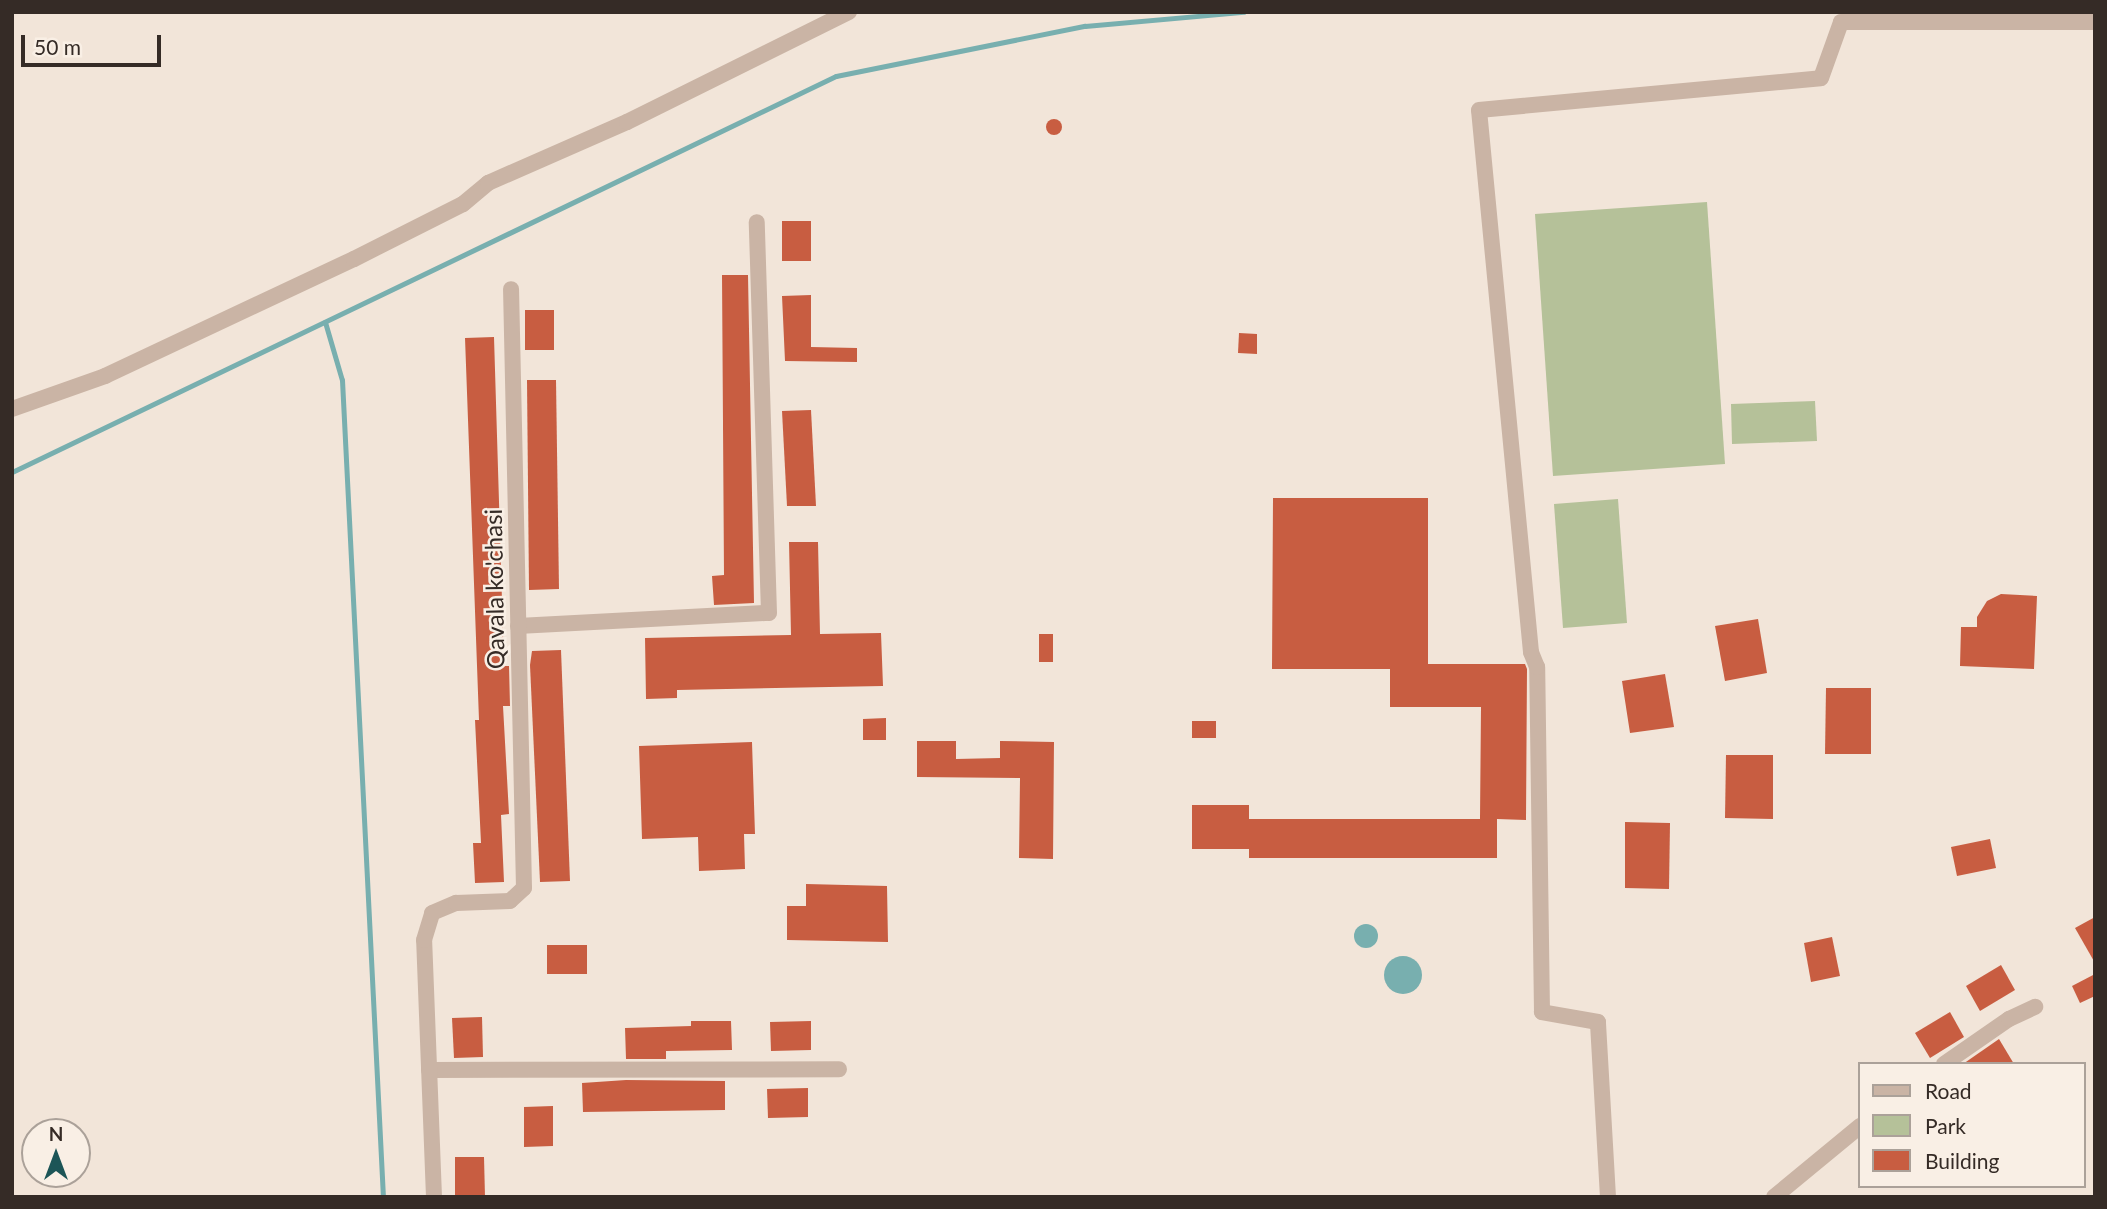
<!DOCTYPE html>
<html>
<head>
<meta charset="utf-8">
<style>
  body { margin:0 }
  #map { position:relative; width:2107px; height:1209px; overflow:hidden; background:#f2e5d9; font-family:Lato,sans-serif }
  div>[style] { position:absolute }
  .green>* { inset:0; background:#b5c199 }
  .water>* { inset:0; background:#78afaf }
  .round { border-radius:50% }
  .stream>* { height:5px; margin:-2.5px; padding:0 2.5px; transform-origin:2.5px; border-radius:2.5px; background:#78afaf }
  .building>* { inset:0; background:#c85d41 }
  .minor>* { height:16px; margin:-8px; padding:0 8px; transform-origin:8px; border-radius:8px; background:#cab4a5 }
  span { translate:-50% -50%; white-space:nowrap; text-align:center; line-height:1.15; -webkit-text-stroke:5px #f9efe5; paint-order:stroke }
  .street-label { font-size:24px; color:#352b26 }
  .frame { position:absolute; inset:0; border:14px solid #352b26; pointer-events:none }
  .legend { position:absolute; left:1858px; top:1062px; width:228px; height:126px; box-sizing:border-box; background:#f9efe5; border:2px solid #aba199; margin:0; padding:9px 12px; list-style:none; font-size:21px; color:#352b26 }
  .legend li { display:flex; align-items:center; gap:14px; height:35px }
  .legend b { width:35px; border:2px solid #aba199 }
  .north { position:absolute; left:21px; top:1118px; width:70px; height:70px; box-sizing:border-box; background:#f9efe5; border:2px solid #aba199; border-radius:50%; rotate:0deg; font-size:19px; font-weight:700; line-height:28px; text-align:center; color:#352b26 }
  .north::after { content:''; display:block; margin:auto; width:24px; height:32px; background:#1c5557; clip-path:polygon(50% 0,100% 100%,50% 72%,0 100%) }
  .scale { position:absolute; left:21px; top:35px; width:140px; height:32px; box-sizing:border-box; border:4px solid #352b26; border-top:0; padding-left:9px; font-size:21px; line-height:24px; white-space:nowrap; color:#352b26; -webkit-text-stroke:5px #f9efe5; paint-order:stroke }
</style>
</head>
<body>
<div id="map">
  <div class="green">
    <i style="clip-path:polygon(1707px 202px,1725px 464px,1553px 476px,1535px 214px)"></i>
    <i style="clip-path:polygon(1815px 401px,1817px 441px,1732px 444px,1731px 404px)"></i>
    <i style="clip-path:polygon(1618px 499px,1627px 623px,1563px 628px,1554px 504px)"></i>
  </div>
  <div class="water">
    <i class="round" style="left:1354px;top:924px;width:24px;height:24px"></i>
    <i class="round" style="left:1384px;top:956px;width:38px;height:38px"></i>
  </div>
  <div class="stream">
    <i style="left:325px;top:322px;width:60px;rotate:73.7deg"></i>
    <i style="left:342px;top:380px;width:818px;rotate:87.13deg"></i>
    <i style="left:12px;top:472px;width:914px;rotate:-25.67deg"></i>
    <i style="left:836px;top:76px;width:254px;rotate:-11.4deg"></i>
    <i style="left:1085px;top:26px;width:159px;rotate:-5.1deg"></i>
  </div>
  <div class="building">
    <i class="round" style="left:1046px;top:119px;width:16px;height:16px"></i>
    <i style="clip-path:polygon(782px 221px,811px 221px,811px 261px,782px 261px)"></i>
    <i style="clip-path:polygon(722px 275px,748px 275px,754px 603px,714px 605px,712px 576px,724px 575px)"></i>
    <i style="clip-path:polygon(811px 295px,811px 347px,857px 348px,857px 362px,785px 361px,782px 296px)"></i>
    <i style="clip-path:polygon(525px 310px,554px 310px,554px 350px,525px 350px)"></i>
    <i style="clip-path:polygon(1239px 333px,1257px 334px,1257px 354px,1238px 353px)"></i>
    <i style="clip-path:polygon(494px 337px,504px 666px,509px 666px,510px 706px,503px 706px,509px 814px,501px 815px,504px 882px,475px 883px,473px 843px,481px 843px,475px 720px,479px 720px,465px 338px)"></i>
    <i style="clip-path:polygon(527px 380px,556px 380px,559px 589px,529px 590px)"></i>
    <i style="clip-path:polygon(811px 410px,816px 506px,787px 506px,782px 411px)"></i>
    <i style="clip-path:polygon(1273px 498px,1428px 498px,1428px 664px,1525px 664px,1527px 669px,1526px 820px,1497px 819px,1497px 858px,1249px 858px,1249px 849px,1192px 849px,1192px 805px,1249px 805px,1249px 819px,1480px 819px,1481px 707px,1390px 707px,1390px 669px,1272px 669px)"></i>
    <i style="clip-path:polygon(789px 542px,818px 542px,820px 634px,881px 633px,883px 686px,677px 690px,677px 698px,646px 699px,645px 638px,791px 635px)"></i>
    <i style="clip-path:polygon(2001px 594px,2037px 596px,2034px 669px,1960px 666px,1961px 627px,1977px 627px,1977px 617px,1987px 601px)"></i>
    <i style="clip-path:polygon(1758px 619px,1767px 673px,1725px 681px,1715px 626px)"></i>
    <i style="clip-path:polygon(1039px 634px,1053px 634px,1053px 662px,1039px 662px)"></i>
    <i style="clip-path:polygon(561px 650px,570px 881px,540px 882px,530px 665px,532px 651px)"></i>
    <i style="clip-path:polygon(1665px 674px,1674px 727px,1630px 733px,1622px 681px)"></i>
    <i style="clip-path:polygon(1826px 688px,1871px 688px,1871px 754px,1825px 754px)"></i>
    <i style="clip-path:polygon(886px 718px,886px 740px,863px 740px,863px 719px)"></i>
    <i style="clip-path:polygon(1192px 721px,1216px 721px,1216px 738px,1192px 738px)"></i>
    <i style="clip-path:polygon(917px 741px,956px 741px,956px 759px,1000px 758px,1000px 741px,1054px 742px,1053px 859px,1019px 858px,1020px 778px,917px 777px)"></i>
    <i style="clip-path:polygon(752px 742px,755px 834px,744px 834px,745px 869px,699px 871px,698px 837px,642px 839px,639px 746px)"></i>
    <i style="clip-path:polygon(1726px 755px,1773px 755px,1773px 819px,1725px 818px)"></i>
    <i style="clip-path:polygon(1625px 822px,1670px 823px,1669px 889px,1625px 888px)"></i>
    <i style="clip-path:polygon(1990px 839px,1996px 868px,1957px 876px,1951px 847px)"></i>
    <i style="clip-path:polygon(806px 884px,887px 886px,888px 942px,787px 940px,787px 906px,806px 906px)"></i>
    <i style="clip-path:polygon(2095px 917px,2095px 963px,2075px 928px)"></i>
    <i style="clip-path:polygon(1832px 937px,1840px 976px,1811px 982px,1804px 943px)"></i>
    <i style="clip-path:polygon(547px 945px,587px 945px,587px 974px,547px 974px)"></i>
    <i style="clip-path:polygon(2001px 965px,2015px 990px,1980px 1011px,1966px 986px)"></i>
    <i style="clip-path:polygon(2095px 974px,2095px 996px,2080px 1003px,2072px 986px)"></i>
    <i style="clip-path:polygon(1950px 1012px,1964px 1037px,1930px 1058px,1915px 1033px)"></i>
    <i style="clip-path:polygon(482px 1017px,483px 1057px,454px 1058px,452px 1018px)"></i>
    <i style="clip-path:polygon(691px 1021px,731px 1021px,732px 1050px,666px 1051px,666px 1059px,626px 1059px,625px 1028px,691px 1026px)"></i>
    <i style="clip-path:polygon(811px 1021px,811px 1050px,771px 1051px,770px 1022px)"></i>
    <i style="clip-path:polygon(1999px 1039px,2014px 1064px,1963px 1064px)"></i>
    <i style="clip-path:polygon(626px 1080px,725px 1081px,725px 1110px,583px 1112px,582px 1083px)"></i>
    <i style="clip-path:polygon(808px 1088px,808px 1117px,768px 1118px,767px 1089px)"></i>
    <i style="clip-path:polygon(553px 1106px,553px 1146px,524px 1147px,524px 1107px)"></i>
    <i style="clip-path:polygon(455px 1157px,484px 1157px,485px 1197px,455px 1197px)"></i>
  </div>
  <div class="minor">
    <i style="left:12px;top:409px;width:99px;rotate:-19.5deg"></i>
    <i style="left:105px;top:376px;width:275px;rotate:-25.2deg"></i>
    <i style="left:354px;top:259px;width:122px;rotate:-26.8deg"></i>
    <i style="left:463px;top:204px;width:33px;rotate:-40deg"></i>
    <i style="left:488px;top:183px;width:152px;rotate:-23.7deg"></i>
    <i style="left:627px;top:122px;width:248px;rotate:-26.4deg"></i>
    <i style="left:518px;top:626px;width:251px;rotate:-3deg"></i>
    <i style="left:769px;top:613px;width:391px;rotate:-91.8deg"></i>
    <i style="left:1944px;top:1064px;width:79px;rotate:-34.7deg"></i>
    <i style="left:2009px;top:1019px;width:29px;rotate:-25deg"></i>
    <i style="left:429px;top:1070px;width:410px;rotate:-0.1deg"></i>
    <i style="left:434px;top:1197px;width:257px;rotate:-92.2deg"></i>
    <i style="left:424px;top:940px;width:28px;rotate:-73deg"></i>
    <i style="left:432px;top:913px;width:26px;rotate:-23deg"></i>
    <i style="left:456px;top:903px;width:54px;rotate:-2.1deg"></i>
    <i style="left:510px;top:901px;width:19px;rotate:-43deg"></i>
    <i style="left:524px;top:888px;width:599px;rotate:-91.24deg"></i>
    <i style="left:1608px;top:1197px;width:175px;rotate:-93.3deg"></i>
    <i style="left:1598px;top:1022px;width:57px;rotate:-169.9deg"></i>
    <i style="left:1542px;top:1012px;width:345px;rotate:-90.8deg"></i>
    <i style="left:1537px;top:667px;width:16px;rotate:-112deg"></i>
    <i style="left:1531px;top:652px;width:544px;rotate:-95.48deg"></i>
    <i style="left:1479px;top:110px;width:343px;rotate:-5.3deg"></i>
    <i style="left:1821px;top:78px;width:59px;rotate:-70.3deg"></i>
    <i style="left:1841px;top:22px;width:254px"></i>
    <i style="left:1774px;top:1197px;width:112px;rotate:-39.5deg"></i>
  </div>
  <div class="street-label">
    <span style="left:494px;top:589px;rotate:-91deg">Qavala ko'chasi</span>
  </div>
  <div class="frame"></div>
  <ul class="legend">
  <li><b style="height:9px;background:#cab4a5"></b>Road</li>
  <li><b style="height:19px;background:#b5c199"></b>Park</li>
  <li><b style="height:19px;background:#c85d41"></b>Building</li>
  </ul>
  <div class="north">N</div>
  <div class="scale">50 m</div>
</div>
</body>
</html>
